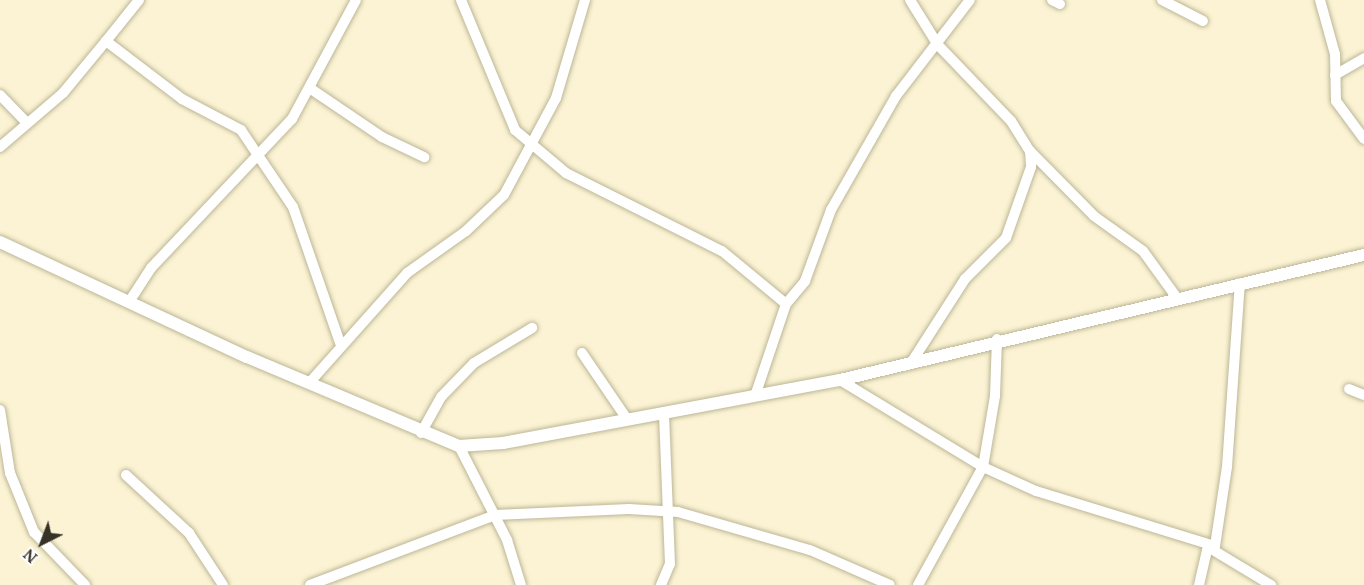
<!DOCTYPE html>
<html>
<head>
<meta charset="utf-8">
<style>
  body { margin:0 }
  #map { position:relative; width:1364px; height:585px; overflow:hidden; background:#fbf3d3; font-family:"PT Serif",serif }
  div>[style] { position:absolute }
  .roads { filter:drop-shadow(0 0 2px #bcb697) drop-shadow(0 0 2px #bcb697) }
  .minor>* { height:10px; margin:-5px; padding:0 5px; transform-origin:5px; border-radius:5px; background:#fff }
  .tertiary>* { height:12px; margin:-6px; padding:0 6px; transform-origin:6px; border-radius:6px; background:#fff }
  span { translate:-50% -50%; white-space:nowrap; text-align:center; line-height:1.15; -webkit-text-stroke:6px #fff; paint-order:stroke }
  .north { position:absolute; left:12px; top:513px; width:60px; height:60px; -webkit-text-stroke:4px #fff; paint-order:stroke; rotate:222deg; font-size:16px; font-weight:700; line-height:24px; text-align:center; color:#363326 }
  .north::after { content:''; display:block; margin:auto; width:21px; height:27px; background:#363326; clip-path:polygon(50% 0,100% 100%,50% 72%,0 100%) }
</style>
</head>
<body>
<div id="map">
  <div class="roads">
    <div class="minor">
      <i style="left:139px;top:0;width:53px;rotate:128.8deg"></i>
      <i style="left:106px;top:41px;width:96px;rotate:37.3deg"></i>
      <i style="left:182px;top:99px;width:67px;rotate:27.7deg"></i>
      <i style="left:241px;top:130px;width:93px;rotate:56deg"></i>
      <i style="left:293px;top:207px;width:144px;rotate:70.9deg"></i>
      <i style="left:461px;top:0;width:141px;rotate:67.4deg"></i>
      <i style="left:515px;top:130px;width:67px;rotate:40.1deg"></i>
      <i style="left:566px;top:173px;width:174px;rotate:26.6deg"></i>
      <i style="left:722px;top:251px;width:83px;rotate:39.6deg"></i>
      <i style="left:910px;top:0;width:53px;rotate:58.1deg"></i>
      <i style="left:938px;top:45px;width:105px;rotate:46.2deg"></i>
      <i style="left:1011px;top:121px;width:36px;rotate:58deg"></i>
      <i style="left:1030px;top:151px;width:16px;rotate:86deg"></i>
      <i style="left:1031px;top:167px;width:75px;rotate:109.4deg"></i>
      <i style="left:1006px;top:238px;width:58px;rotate:135deg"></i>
      <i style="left:965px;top:279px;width:96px;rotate:122.7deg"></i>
      <i style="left:1052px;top:0;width:9px;rotate:27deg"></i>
      <i style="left:1162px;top:0;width:46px;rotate:27.1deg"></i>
      <i style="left:1320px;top:0;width:56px;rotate:74.5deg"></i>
      <i style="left:1335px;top:54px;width:47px;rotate:88.8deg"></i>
      <i style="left:1336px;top:101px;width:47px;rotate:53.6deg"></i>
      <i style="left:1335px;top:75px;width:34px;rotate:-30deg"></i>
      <i style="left:311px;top:89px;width:86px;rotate:34.1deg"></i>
      <i style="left:382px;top:137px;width:47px;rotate:25.5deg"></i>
      <i style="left:0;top:95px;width:39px;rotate:46deg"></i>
      <i style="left:0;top:147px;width:83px;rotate:-40.6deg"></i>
      <i style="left:63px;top:93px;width:67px;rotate:-50.4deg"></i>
      <i style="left:1030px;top:151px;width:91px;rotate:45.4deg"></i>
      <i style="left:1094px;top:216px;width:60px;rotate:35.5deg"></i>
      <i style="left:1143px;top:251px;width:58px;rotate:54.1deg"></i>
      <i style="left:129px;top:302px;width:40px;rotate:-57.1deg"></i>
      <i style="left:151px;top:268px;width:205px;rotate:-46.6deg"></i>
      <i style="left:292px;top:119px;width:135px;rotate:-61.7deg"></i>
      <i style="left:582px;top:353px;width:80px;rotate:55.7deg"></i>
      <i style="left:840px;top:380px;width:167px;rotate:31.3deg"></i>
      <i style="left:983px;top:467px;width:58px;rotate:24.4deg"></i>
      <i style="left:1036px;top:491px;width:187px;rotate:17.1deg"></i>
      <i style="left:310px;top:382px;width:146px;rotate:-48.3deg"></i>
      <i style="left:407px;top:273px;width:72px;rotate:-35.4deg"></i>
      <i style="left:466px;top:231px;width:52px;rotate:-43.5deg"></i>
      <i style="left:504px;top:195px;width:110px;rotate:-61.8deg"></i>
      <i style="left:556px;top:98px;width:102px;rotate:-73.5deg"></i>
      <i style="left:1349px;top:389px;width:16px;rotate:22deg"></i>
      <i style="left:755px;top:396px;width:97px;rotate:-71.4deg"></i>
      <i style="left:786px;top:304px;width:30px;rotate:-50deg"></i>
      <i style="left:805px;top:281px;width:76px;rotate:-69.9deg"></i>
      <i style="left:831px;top:210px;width:131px;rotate:-60.3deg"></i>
      <i style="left:896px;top:96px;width:121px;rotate:-52.4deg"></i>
      <i style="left:0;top:410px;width:64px;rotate:81deg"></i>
      <i style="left:10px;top:473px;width:64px;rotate:67.9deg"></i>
      <i style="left:34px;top:532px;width:74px;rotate:46.1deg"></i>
      <i style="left:421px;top:433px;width:41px;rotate:-60.9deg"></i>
      <i style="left:441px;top:397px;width:47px;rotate:-45.9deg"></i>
      <i style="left:474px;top:363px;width:68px;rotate:-31.1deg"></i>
      <i style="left:459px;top:446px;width:106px;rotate:62.9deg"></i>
      <i style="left:507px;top:540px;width:47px;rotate:72.7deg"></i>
      <i style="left:126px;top:475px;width:86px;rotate:42.6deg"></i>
      <i style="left:189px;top:533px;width:62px;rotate:56.8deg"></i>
      <i style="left:1208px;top:547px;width:7px;rotate:-8deg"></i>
      <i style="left:1215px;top:546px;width:80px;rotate:-81.4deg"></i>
      <i style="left:1227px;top:467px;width:184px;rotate:-86deg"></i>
      <i style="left:1208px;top:547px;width:74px;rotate:31.1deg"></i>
      <i style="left:310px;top:585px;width:198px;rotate:-20.7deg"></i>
      <i style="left:495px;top:515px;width:134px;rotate:-2.6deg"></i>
      <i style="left:629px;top:509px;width:49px;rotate:3.5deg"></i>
      <i style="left:678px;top:512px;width:137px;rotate:16.1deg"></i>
      <i style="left:810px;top:550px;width:87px;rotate:23.6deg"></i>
      <i style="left:661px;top:585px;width:23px;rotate:-67deg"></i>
      <i style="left:670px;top:564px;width:152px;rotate:-92.3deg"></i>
      <i style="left:918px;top:585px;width:135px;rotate:-61.2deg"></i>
      <i style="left:983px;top:467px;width:72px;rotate:-80.4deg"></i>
      <i style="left:995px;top:396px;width:57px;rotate:-88deg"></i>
      <i style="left:1199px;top:585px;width:39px;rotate:-77deg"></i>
    </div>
    <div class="tertiary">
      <i style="left:0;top:242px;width:272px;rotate:25deg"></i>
      <i style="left:247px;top:357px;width:230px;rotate:22.8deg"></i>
      <i style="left:459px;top:446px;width:44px;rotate:-3.9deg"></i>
      <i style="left:503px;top:443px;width:343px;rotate:-10.6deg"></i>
      <i style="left:840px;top:380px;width:539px;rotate:-13.42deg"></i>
    </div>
  </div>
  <div class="north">N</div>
</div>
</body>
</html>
